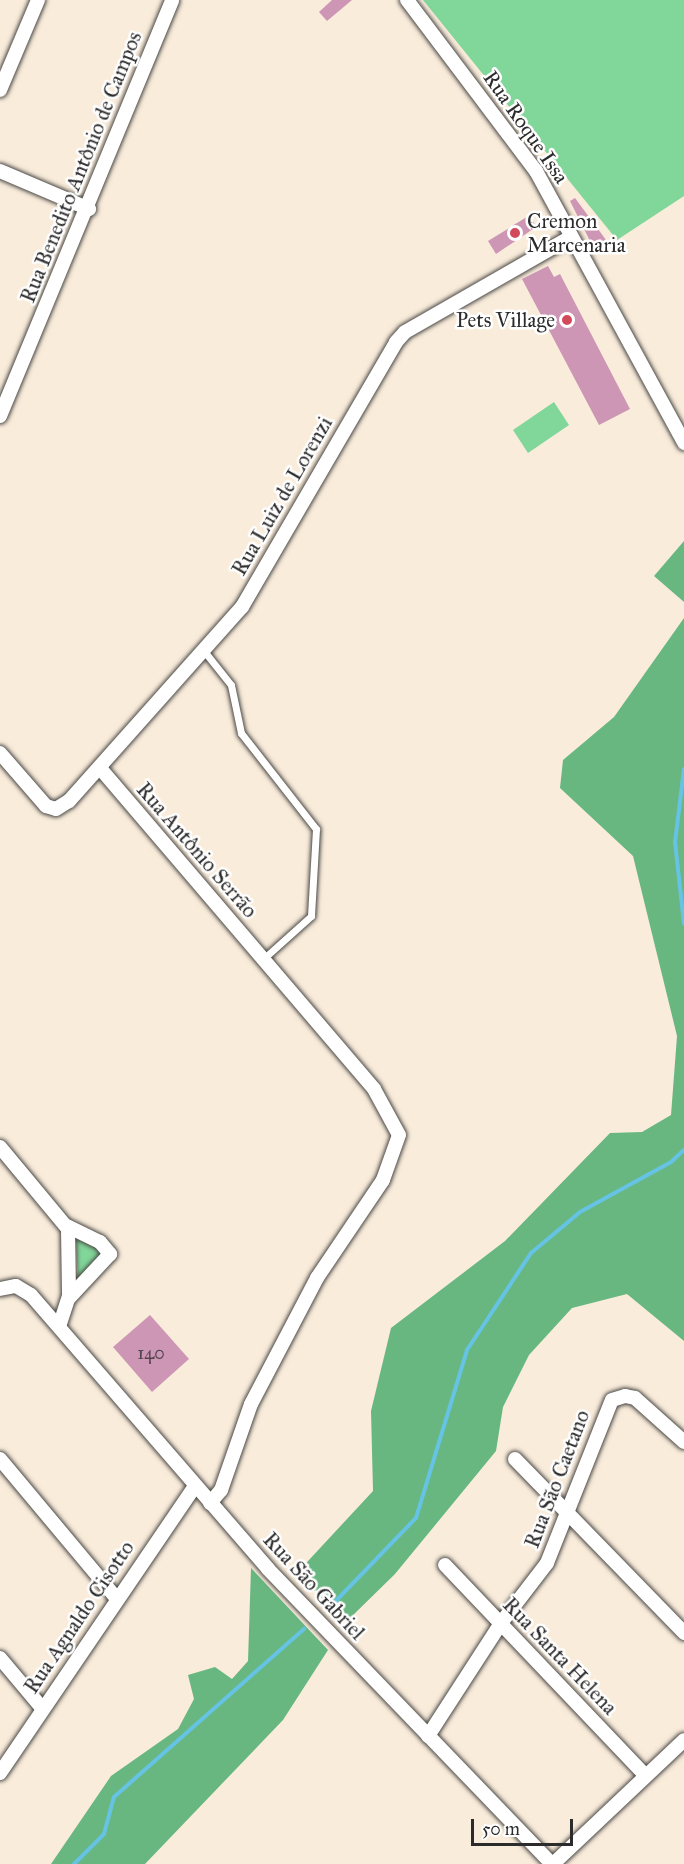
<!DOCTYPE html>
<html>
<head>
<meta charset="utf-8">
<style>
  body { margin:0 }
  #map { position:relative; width:684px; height:1864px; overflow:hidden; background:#f9ecdb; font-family:"IM FELL Great Primer",serif }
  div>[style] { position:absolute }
  .green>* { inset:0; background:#81d699 }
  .forest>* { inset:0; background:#68b781 }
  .stream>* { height:4px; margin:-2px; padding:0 2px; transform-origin:2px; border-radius:2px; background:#66c3e4 }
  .building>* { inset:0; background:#ce96b5 }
  .roads { filter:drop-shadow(0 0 2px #4a4845) drop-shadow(0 0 2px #4a4845) }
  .lane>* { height:7px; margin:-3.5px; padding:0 3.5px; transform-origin:3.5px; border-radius:3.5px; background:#fff }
  .street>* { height:14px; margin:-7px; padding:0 7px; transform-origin:7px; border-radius:7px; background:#fff }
  .dots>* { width:16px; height:16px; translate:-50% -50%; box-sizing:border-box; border:3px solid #fff; border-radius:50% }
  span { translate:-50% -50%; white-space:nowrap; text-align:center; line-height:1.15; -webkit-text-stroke:5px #fff; paint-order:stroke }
  .number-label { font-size:18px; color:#54464e }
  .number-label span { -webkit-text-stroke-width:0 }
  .street-label { font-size:21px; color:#2b2b2b }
  .poi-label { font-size:21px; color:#2b2b2b }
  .left { translate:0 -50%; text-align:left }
  .right { translate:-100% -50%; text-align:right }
  .scale { position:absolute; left:471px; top:1819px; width:102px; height:27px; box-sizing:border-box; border:3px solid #2b2b2b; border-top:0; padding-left:8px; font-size:18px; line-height:21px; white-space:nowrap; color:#2b2b2b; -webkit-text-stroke:4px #fff; paint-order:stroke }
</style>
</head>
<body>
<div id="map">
  <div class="green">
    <i style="clip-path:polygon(423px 0,684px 0,684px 196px,617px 240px)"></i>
    <i style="clip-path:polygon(554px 402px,569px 425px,528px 453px,513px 430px)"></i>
    <i style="clip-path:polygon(76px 1238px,106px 1252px,78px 1282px)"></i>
  </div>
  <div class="forest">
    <i style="clip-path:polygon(684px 541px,684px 602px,654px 576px)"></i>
    <i style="clip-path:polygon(684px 618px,684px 1341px,627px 1294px,572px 1308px,529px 1355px,503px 1407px,496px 1451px,395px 1574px,347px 1621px,296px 1574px,373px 1491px,371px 1411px,391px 1328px,505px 1241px,610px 1133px,642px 1132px,671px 1115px,677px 1036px,633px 856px,560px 788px,563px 760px,614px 717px)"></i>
    <i style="clip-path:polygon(251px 1568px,328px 1650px,283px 1720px,145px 1864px,51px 1864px,111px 1776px,178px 1729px,194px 1699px,188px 1675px,215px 1667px,232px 1679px,248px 1661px)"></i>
  </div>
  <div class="stream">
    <i style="left:684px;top:769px;width:74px;rotate:97deg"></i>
    <i style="left:675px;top:842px;width:82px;rotate:83.7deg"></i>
    <i style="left:328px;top:1609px;width:127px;rotate:-46deg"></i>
    <i style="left:416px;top:1518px;width:176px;rotate:-73.1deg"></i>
    <i style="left:467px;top:1350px;width:116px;rotate:-56.6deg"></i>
    <i style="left:531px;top:1253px;width:64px;rotate:-39.9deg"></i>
    <i style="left:580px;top:1212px;width:104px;rotate:-28.8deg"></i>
    <i style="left:671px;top:1162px;width:18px;rotate:-43deg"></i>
    <i style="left:74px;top:1864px;width:42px;rotate:-45deg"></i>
    <i style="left:104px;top:1834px;width:38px;rotate:-75deg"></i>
    <i style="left:114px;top:1797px;width:254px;rotate:-41.5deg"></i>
  </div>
  <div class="building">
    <i style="clip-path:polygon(332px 0,352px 0,327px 21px,319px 12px)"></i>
    <i style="clip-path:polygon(575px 198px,609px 244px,596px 253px,570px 201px)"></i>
    <i style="clip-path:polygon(530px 215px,536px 227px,496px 254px,488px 241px)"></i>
    <i style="clip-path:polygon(548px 266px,554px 277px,560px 274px,630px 409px,599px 425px,522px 279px)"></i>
    <i style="clip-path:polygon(150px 1315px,189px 1359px,152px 1392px,113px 1347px)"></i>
  </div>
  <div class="roads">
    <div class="lane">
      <i style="left:204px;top:651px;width:43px;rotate:51.5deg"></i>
      <i style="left:231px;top:685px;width:49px;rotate:78.2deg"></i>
      <i style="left:241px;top:733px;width:122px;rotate:52deg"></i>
      <i style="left:316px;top:829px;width:87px;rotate:93.3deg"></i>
      <i style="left:311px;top:916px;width:64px;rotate:138.1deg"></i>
    </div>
    <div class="street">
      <i style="left:407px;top:0;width:214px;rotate:53deg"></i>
      <i style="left:536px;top:171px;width:310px;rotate:61.4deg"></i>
      <i style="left:0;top:90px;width:98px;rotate:-67.1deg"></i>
      <i style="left:0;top:171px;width:97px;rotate:23.1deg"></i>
      <i style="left:0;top:416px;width:450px;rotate:-67.5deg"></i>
      <i style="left:0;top:753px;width:70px;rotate:49deg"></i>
      <i style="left:46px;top:806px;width:10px;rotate:17deg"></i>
      <i style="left:56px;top:809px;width:15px;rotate:-32deg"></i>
      <i style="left:69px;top:801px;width:260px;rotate:-48.3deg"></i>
      <i style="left:242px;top:607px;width:306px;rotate:-59.8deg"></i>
      <i style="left:396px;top:342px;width:13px;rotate:-48deg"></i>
      <i style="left:405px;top:332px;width:191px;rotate:-29.8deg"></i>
      <i style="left:100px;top:768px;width:422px;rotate:49.5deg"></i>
      <i style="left:374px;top:1089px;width:52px;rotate:61.5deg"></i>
      <i style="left:399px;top:1135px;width:48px;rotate:109.6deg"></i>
      <i style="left:383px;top:1180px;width:118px;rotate:124deg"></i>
      <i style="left:317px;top:1278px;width:142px;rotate:117.6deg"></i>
      <i style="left:251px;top:1404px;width:91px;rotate:109.2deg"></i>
      <i style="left:221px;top:1490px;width:17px;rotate:130deg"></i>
      <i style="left:0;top:1147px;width:107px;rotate:50.3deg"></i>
      <i style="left:68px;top:1229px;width:67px;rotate:89.1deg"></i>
      <i style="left:69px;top:1296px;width:32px;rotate:108deg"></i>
      <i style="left:67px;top:1226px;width:37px;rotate:26deg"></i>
      <i style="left:100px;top:1242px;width:16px;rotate:50deg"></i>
      <i style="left:110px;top:1254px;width:60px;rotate:133deg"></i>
      <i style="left:0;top:1289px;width:16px;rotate:-11deg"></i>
      <i style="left:16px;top:1286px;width:17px;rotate:31deg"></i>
      <i style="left:31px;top:1295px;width:362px;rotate:49.1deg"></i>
      <i style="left:268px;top:1569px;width:409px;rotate:46.1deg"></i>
      <i style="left:0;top:1459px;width:182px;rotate:50.1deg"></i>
      <i style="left:515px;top:1459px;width:243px;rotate:45.8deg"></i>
      <i style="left:445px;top:1565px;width:291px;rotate:46.4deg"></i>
      <i style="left:0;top:1658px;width:65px;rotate:50deg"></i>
      <i style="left:428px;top:1736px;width:135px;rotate:-57.1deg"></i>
      <i style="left:501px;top:1623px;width:76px;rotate:-52.5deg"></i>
      <i style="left:547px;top:1563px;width:175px;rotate:-68.3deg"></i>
      <i style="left:612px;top:1400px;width:14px;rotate:-17deg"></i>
      <i style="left:625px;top:1396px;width:10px;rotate:11deg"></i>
      <i style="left:635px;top:1398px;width:66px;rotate:41.9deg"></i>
      <i style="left:0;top:1773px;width:347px;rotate:-55.8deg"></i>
      <i style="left:553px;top:1864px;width:180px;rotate:-43.4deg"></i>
    </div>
  </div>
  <div class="dots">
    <i style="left:515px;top:233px;background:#d1495b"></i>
    <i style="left:567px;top:320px;background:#d1495b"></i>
  </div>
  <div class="number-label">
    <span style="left:151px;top:1353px">140</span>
  </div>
  <div class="street-label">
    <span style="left:526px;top:127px;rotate:55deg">Rua Roque Issa</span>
    <span style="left:81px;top:167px;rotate:-68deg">Rua Benedito Antônio de Campos</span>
    <span style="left:282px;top:496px;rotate:-60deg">Rua Luiz de Lorenzi</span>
    <span style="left:197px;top:850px;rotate:49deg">Rua Antônio Serrão</span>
    <span style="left:557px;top:1479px;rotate:-69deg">Rua São Caetano</span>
    <span style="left:314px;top:1586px;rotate:47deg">Rua São Gabriel</span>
    <span style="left:79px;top:1617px;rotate:-56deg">Rua Agnaldo Cisotto</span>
    <span style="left:560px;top:1656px;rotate:46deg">Rua Santa Helena</span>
  </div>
  <div class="poi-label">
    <span class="left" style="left:527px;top:233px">Cremon<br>Marcenaria</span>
    <span class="right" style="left:555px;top:320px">Pets Village</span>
  </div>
  <div class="scale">50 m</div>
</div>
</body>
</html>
